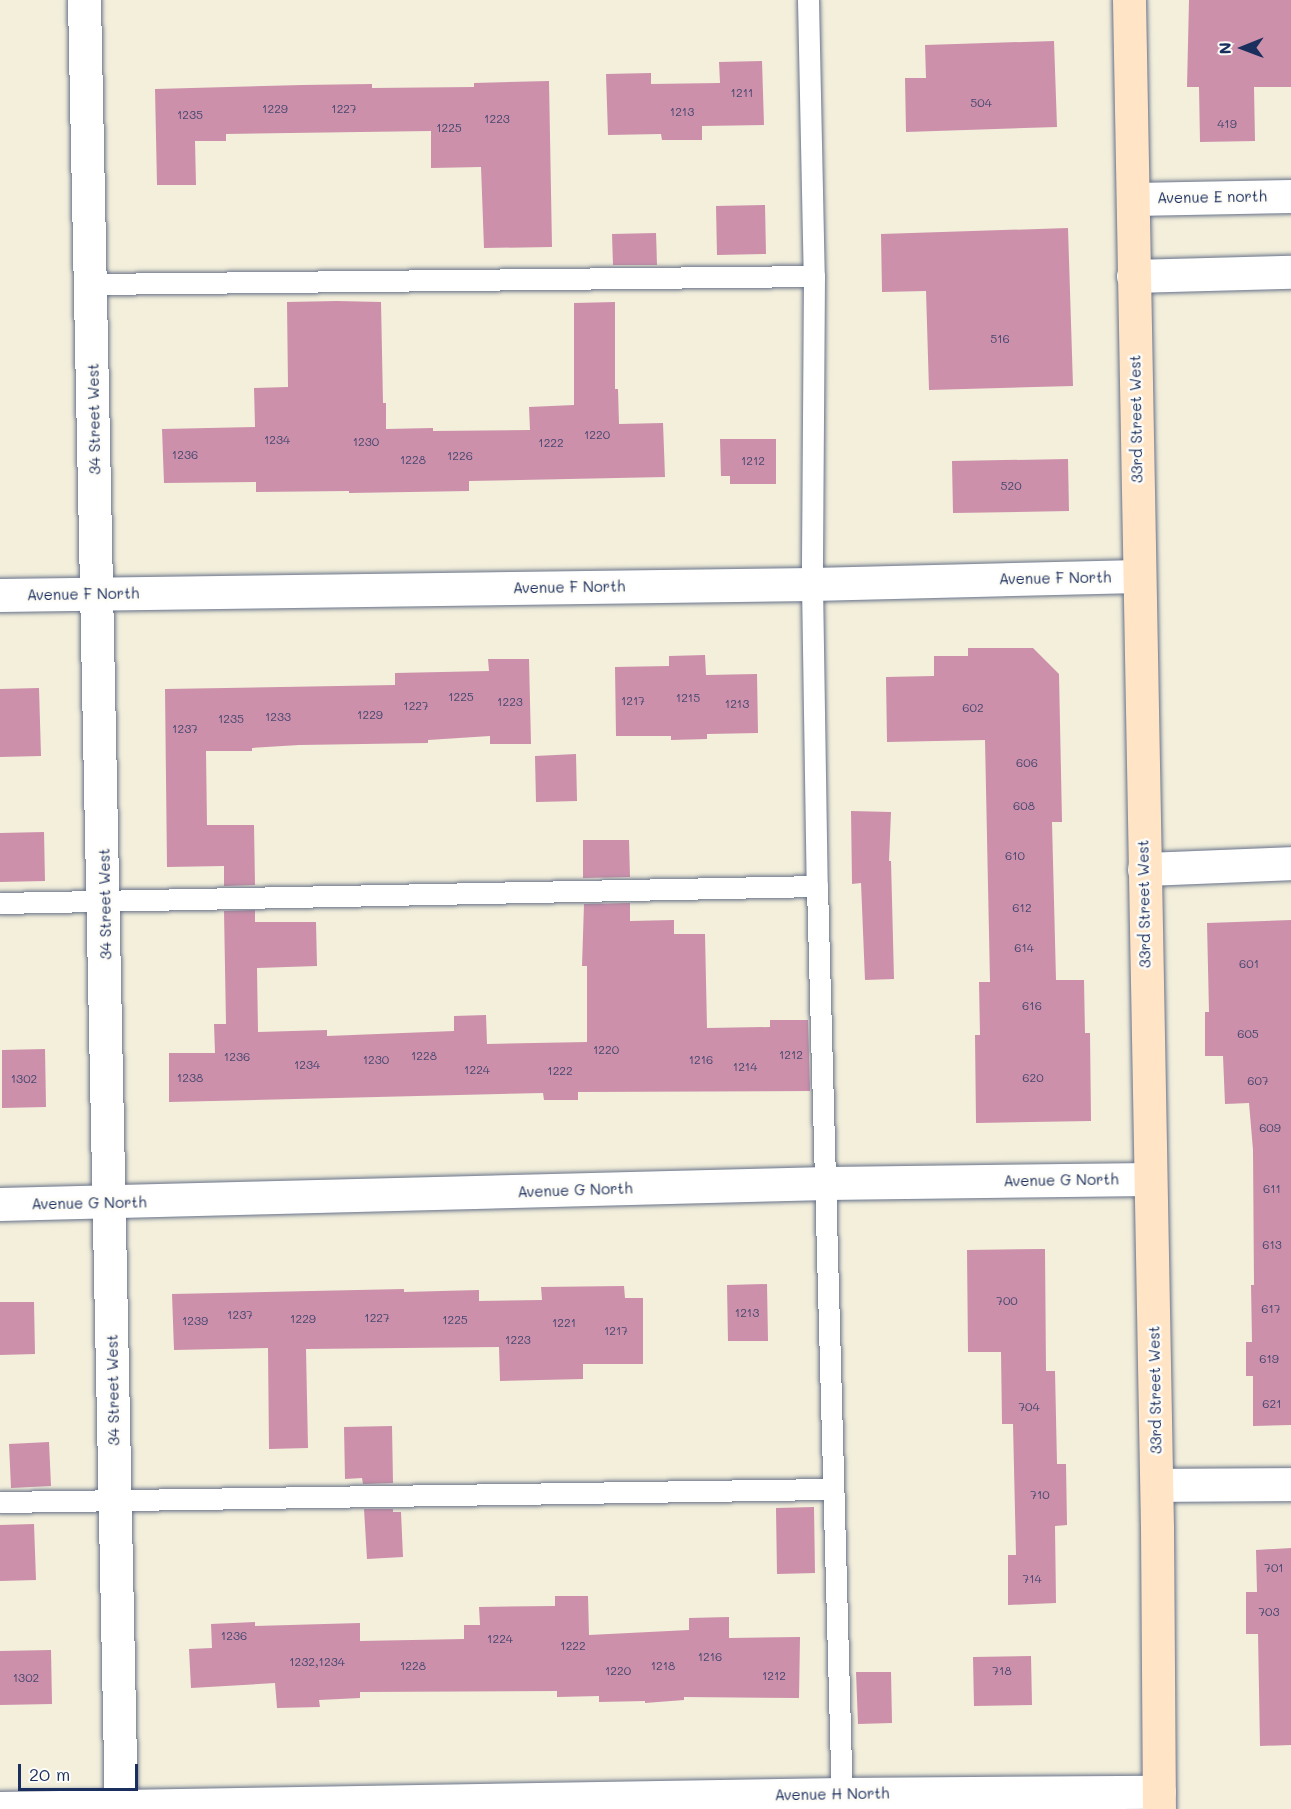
<!DOCTYPE html>
<html>
<head>
<meta charset="utf-8">
<style>
  body { margin:0 }
  #map { position:relative; width:1291px; height:1809px; overflow:hidden; background:#f3efdb; font-family:Mali,sans-serif }
  div>[style] { position:absolute }
  .building>* { inset:0; background:#cc90ab }
  .roads { filter:drop-shadow(0 0 2px #67728a) drop-shadow(0 0 2px #67728a) }
  .lane>* { height:21px; margin:-10.5px; padding:0 10.5px; transform-origin:10.5px; border-radius:10.5px; background:#fff }
  .street>* { height:33px; margin:-16.5px; padding:0 16.5px; transform-origin:16.5px; border-radius:16.5px; background:#fff }
  .secondary>* { height:33px; margin:-16.5px; padding:0 16.5px; transform-origin:16.5px; border-radius:16.5px; background:#ffe4c6 }
  span { translate:-50% -50%; white-space:nowrap; text-align:center; line-height:1.15; -webkit-text-stroke:5px #fdfcf7; paint-order:stroke }
  .number-label { font-size:12px; color:#474771 }
  .number-label span { -webkit-text-stroke-width:0 }
  .street-label { font-size:15px; color:#1b2f5e }
  .north { position:absolute; left:1213px; top:18px; width:60px; height:60px; -webkit-text-stroke:4px #fdfcf7; paint-order:stroke; rotate:269deg; font-size:16px; font-weight:700; line-height:24px; text-align:center; color:#1b2f5e }
  .north::after { content:''; display:block; margin:auto; width:21px; height:27px; background:#1b2f5e; clip-path:polygon(50% 0,100% 100%,50% 72%,0 100%) }
  .scale { position:absolute; left:18px; top:1764px; width:120px; height:27px; box-sizing:border-box; border:3px solid #1b2f5e; border-top:0; padding-left:8px; font-size:18px; line-height:21px; white-space:nowrap; color:#1b2f5e; -webkit-text-stroke:4px #fdfcf7; paint-order:stroke }
</style>
</head>
<body>
<div id="map">
  <div class="building">
    <i style="clip-path:polygon(1189px 0,1291px 0,1291px 87px,1254px 87px,1255px 141px,1200px 142px,1199px 87px,1187px 87px)"></i>
    <i style="clip-path:polygon(1054px 41px,1057px 127px,906px 132px,905px 78px,926px 78px,925px 45px)"></i>
    <i style="clip-path:polygon(762px 61px,764px 125px,702px 126px,702px 140px,662px 140px,661px 134px,608px 135px,606px 74px,651px 73px,651px 84px,720px 83px,719px 62px)"></i>
    <i style="clip-path:polygon(549px 81px,552px 247px,484px 248px,481px 167px,431px 168px,431px 131px,226px 134px,226px 141px,195px 141px,196px 185px,157px 185px,155px 89px,302px 85px,372px 84px,372px 88px,474px 87px,474px 83px)"></i>
    <i style="clip-path:polygon(765px 205px,766px 254px,717px 255px,716px 206px)"></i>
    <i style="clip-path:polygon(1068px 228px,1073px 386px,929px 390px,926px 291px,882px 292px,881px 234px)"></i>
    <i style="clip-path:polygon(656px 233px,657px 265px,613px 265px,612px 234px)"></i>
    <i style="clip-path:polygon(337px 301px,381px 302px,383px 403px,386px 403px,386px 429px,433px 428px,433px 431px,530px 430px,529px 407px,574px 405px,574px 303px,615px 302px,615px 389px,618px 389px,619px 424px,663px 423px,665px 477px,469px 481px,469px 491px,349px 493px,349px 491px,256px 492px,256px 482px,164px 483px,162px 429px,255px 427px,254px 388px,288px 387px,287px 302px)"></i>
    <i style="clip-path:polygon(720px 439px,776px 439px,776px 484px,730px 484px,730px 476px,721px 476px)"></i>
    <i style="clip-path:polygon(1068px 459px,1069px 511px,953px 513px,952px 461px)"></i>
    <i style="clip-path:polygon(968px 648px,1033px 648px,1059px 674px,1062px 822px,1052px 822px,1056px 980px,1084px 980px,1085px 1033px,1090px 1033px,1091px 1121px,976px 1123px,975px 1035px,980px 1035px,979px 982px,990px 982px,985px 740px,887px 742px,886px 677px,934px 676px,934px 656px,968px 656px)"></i>
    <i style="clip-path:polygon(705px 655px,706px 675px,757px 674px,758px 733px,707px 734px,707px 739px,671px 740px,671px 736px,616px 736px,615px 667px,669px 666px,669px 656px)"></i>
    <i style="clip-path:polygon(488px 659px,529px 659px,531px 744px,490px 744px,490px 736px,428px 740px,428px 743px,299px 745px,252px 748px,252px 751px,206px 751px,207px 825px,254px 825px,255px 885px,224px 886px,224px 866px,167px 867px,165px 689px,395px 685px,395px 673px,489px 671px)"></i>
    <i style="clip-path:polygon(39px 688px,41px 756px,0 757px,0 689px)"></i>
    <i style="clip-path:polygon(576px 754px,577px 801px,536px 802px,535px 756px)"></i>
    <i style="clip-path:polygon(851px 811px,891px 812px,889px 861px,891px 861px,894px 979px,865px 980px,861px 883px,852px 884px)"></i>
    <i style="clip-path:polygon(44px 832px,45px 881px,0 882px,0 833px)"></i>
    <i style="clip-path:polygon(583px 840px,629px 840px,630px 877px,583px 878px)"></i>
    <i style="clip-path:polygon(630px 903px,630px 921px,674px 920px,674px 934px,705px 934px,707px 1028px,770px 1027px,770px 1020px,808px 1020px,810px 1091px,578px 1092px,578px 1100px,544px 1100px,543px 1093px,169px 1102px,169px 1053px,215px 1053px,214px 1024px,226px 1024px,224px 911px,255px 910px,255px 922px,316px 922px,317px 966px,257px 968px,258px 1032px,327px 1030px,327px 1036px,454px 1031px,454px 1016px,486px 1015px,487px 1044px,587px 1042px,587px 966px,582px 966px,584px 904px)"></i>
    <i style="clip-path:polygon(1291px 920px,1291px 1425px,1253px 1426px,1253px 1376px,1246px 1376px,1246px 1342px,1252px 1342px,1251px 1285px,1254px 1285px,1253px 1150px,1249px 1103px,1225px 1104px,1223px 1056px,1205px 1056px,1205px 1012px,1209px 1012px,1207px 923px)"></i>
    <i style="clip-path:polygon(45px 1049px,46px 1107px,2px 1108px,2px 1050px)"></i>
    <i style="clip-path:polygon(1045px 1249px,1046px 1371px,1055px 1371px,1057px 1464px,1066px 1464px,1067px 1525px,1055px 1526px,1056px 1603px,1008px 1605px,1008px 1555px,1016px 1555px,1013px 1424px,1002px 1424px,1001px 1352px,968px 1352px,967px 1250px)"></i>
    <i style="clip-path:polygon(767px 1284px,768px 1341px,728px 1341px,727px 1285px)"></i>
    <i style="clip-path:polygon(624px 1286px,625px 1298px,643px 1298px,643px 1364px,583px 1364px,583px 1379px,500px 1381px,499px 1347px,306px 1349px,308px 1448px,269px 1449px,268px 1348px,174px 1350px,172px 1294px,404px 1289px,404px 1292px,479px 1290px,479px 1301px,542px 1300px,541px 1287px)"></i>
    <i style="clip-path:polygon(0 1302px,34px 1302px,35px 1354px,0 1355px)"></i>
    <i style="clip-path:polygon(392px 1426px,393px 1483px,363px 1484px,362px 1478px,345px 1479px,344px 1427px)"></i>
    <i style="clip-path:polygon(49px 1442px,51px 1486px,11px 1488px,9px 1444px)"></i>
    <i style="clip-path:polygon(814px 1507px,815px 1573px,777px 1574px,776px 1508px)"></i>
    <i style="clip-path:polygon(364px 1509px,393px 1509px,393px 1512px,401px 1512px,403px 1557px,367px 1559px)"></i>
    <i style="clip-path:polygon(34px 1524px,36px 1580px,0 1581px,0 1525px)"></i>
    <i style="clip-path:polygon(1291px 1548px,1291px 1745px,1260px 1746px,1258px 1634px,1246px 1634px,1246px 1592px,1257px 1592px,1256px 1550px)"></i>
    <i style="clip-path:polygon(555px 1596px,588px 1596px,589px 1635px,689px 1630px,689px 1618px,729px 1617px,729px 1638px,800px 1637px,799px 1698px,684px 1697px,684px 1700px,645px 1703px,645px 1701px,599px 1702px,599px 1696px,557px 1697px,557px 1691px,360px 1692px,360px 1698px,319px 1700px,320px 1707px,277px 1708px,275px 1683px,191px 1688px,189px 1649px,212px 1648px,211px 1624px,255px 1622px,255px 1626px,360px 1623px,360px 1641px,464px 1639px,464px 1625px,480px 1625px,479px 1607px,555px 1606px)"></i>
    <i style="clip-path:polygon(51px 1650px,52px 1704px,0 1705px,0 1651px)"></i>
    <i style="clip-path:polygon(1031px 1656px,1032px 1705px,974px 1706px,973px 1657px)"></i>
    <i style="clip-path:polygon(856px 1672px,891px 1672px,892px 1723px,858px 1724px)"></i>
  </div>
  <div class="roads">
    <div class="lane">
      <i style="left:808px;top:0;width:276px;rotate:88.8deg"></i>
      <i style="left:814px;top:276px;width:308px;rotate:90.4deg"></i>
      <i style="left:812px;top:584px;width:302px;rotate:89.1deg"></i>
      <i style="left:817px;top:886px;width:919px;rotate:88.44deg"></i>
      <i style="left:91px;top:284px;width:723px;rotate:-0.63deg"></i>
      <i style="left:0;top:903px;width:817px;rotate:-1.19deg"></i>
      <i style="left:0;top:1502px;width:832px;rotate:-0.9deg"></i>
    </div>
    <div class="street">
      <i style="left:84px;top:0;width:1809px;rotate:88.83deg"></i>
      <i style="left:1133px;top:199px;width:158px;rotate:-1.1deg"></i>
      <i style="left:1133px;top:276px;width:158px;rotate:-1.5deg"></i>
      <i style="left:0;top:595px;width:812px;rotate:-0.78deg"></i>
      <i style="left:812px;top:584px;width:327px;rotate:-1.4deg"></i>
      <i style="left:1144px;top:869px;width:147px;rotate:-2.3deg"></i>
      <i style="left:0;top:1204px;width:827px;rotate:-1.45deg"></i>
      <i style="left:827px;top:1183px;width:323px;rotate:-0.7deg"></i>
      <i style="left:1157px;top:1485px;width:134px;rotate:-0.4deg"></i>
      <i style="left:0;top:1808px;width:841px;rotate:-0.95deg"></i>
      <i style="left:841px;top:1794px;width:318px;rotate:-0.4deg"></i>
    </div>
    <div class="secondary">
      <i style="left:1129px;top:0;width:1527px;rotate:88.95deg"></i>
      <i style="left:1157px;top:1527px;width:282px;rotate:89.6deg"></i>
    </div>
  </div>
  <div class="number-label">
    <span style="left:742px;top:93px">1211</span>
    <span style="left:981px;top:103px">504</span>
    <span style="left:275px;top:109px">1229</span>
    <span style="left:344px;top:109px">1227</span>
    <span style="left:682px;top:112px">1213</span>
    <span style="left:190px;top:115px">1235</span>
    <span style="left:497px;top:119px">1223</span>
    <span style="left:1227px;top:124px">419</span>
    <span style="left:449px;top:128px">1225</span>
    <span style="left:1000px;top:339px">516</span>
    <span style="left:597px;top:435px">1220</span>
    <span style="left:277px;top:440px">1234</span>
    <span style="left:366px;top:442px">1230</span>
    <span style="left:551px;top:443px">1222</span>
    <span style="left:185px;top:455px">1236</span>
    <span style="left:460px;top:456px">1226</span>
    <span style="left:413px;top:460px">1228</span>
    <span style="left:753px;top:461px">1212</span>
    <span style="left:1011px;top:486px">520</span>
    <span style="left:461px;top:697px">1225</span>
    <span style="left:688px;top:698px">1215</span>
    <span style="left:633px;top:701px">1217</span>
    <span style="left:510px;top:702px">1223</span>
    <span style="left:737px;top:704px">1213</span>
    <span style="left:416px;top:706px">1227</span>
    <span style="left:973px;top:708px">602</span>
    <span style="left:370px;top:715px">1229</span>
    <span style="left:278px;top:717px">1233</span>
    <span style="left:231px;top:719px">1235</span>
    <span style="left:185px;top:729px">1237</span>
    <span style="left:1027px;top:763px">606</span>
    <span style="left:1024px;top:806px">608</span>
    <span style="left:1015px;top:856px">610</span>
    <span style="left:1022px;top:908px">612</span>
    <span style="left:1024px;top:948px">614</span>
    <span style="left:1249px;top:964px">601</span>
    <span style="left:1032px;top:1006px">616</span>
    <span style="left:1248px;top:1034px">605</span>
    <span style="left:606px;top:1050px">1220</span>
    <span style="left:791px;top:1055px">1212</span>
    <span style="left:424px;top:1056px">1228</span>
    <span style="left:237px;top:1057px">1236</span>
    <span style="left:376px;top:1060px">1230</span>
    <span style="left:701px;top:1060px">1216</span>
    <span style="left:307px;top:1065px">1234</span>
    <span style="left:745px;top:1067px">1214</span>
    <span style="left:477px;top:1070px">1224</span>
    <span style="left:560px;top:1071px">1222</span>
    <span style="left:190px;top:1078px">1238</span>
    <span style="left:1033px;top:1078px">620</span>
    <span style="left:24px;top:1079px">1302</span>
    <span style="left:1258px;top:1081px">607</span>
    <span style="left:1270px;top:1128px">609</span>
    <span style="left:1272px;top:1189px">611</span>
    <span style="left:1272px;top:1245px">613</span>
    <span style="left:1007px;top:1301px">700</span>
    <span style="left:1271px;top:1309px">617</span>
    <span style="left:747px;top:1313px">1213</span>
    <span style="left:240px;top:1315px">1237</span>
    <span style="left:377px;top:1318px">1227</span>
    <span style="left:303px;top:1319px">1229</span>
    <span style="left:455px;top:1320px">1225</span>
    <span style="left:195px;top:1321px">1239</span>
    <span style="left:564px;top:1323px">1221</span>
    <span style="left:616px;top:1331px">1217</span>
    <span style="left:518px;top:1340px">1223</span>
    <span style="left:1269px;top:1359px">619</span>
    <span style="left:1272px;top:1404px">621</span>
    <span style="left:1029px;top:1407px">704</span>
    <span style="left:1040px;top:1495px">710</span>
    <span style="left:1274px;top:1568px">701</span>
    <span style="left:1032px;top:1579px">714</span>
    <span style="left:1269px;top:1612px">703</span>
    <span style="left:234px;top:1636px">1236</span>
    <span style="left:500px;top:1639px">1224</span>
    <span style="left:573px;top:1646px">1222</span>
    <span style="left:710px;top:1657px">1216</span>
    <span style="left:317px;top:1662px">1232,1234</span>
    <span style="left:413px;top:1666px">1228</span>
    <span style="left:663px;top:1666px">1218</span>
    <span style="left:618px;top:1671px">1220</span>
    <span style="left:1002px;top:1671px">718</span>
    <span style="left:774px;top:1676px">1212</span>
    <span style="left:26px;top:1678px">1302</span>
  </div>
  <div class="street-label">
    <span style="left:1212px;top:197px;rotate:-1deg">Avenue E north</span>
    <span style="left:94px;top:419px;rotate:-91deg">34 Street West</span>
    <span style="left:1136px;top:419px;rotate:-91deg">33rd Street West</span>
    <span style="left:1055px;top:578px;rotate:-1deg">Avenue F North</span>
    <span style="left:569px;top:587px;rotate:-1deg">Avenue F North</span>
    <span style="left:83px;top:594px;rotate:-1deg">Avenue F North</span>
    <span style="left:105px;top:904px;rotate:-91deg">34 Street West</span>
    <span style="left:1144px;top:904px;rotate:-91deg">33rd Street West</span>
    <span style="left:1061px;top:1180px;rotate:-1deg">Avenue G North</span>
    <span style="left:575px;top:1190px;rotate:-2deg">Avenue G North</span>
    <span style="left:89px;top:1203px;rotate:-1deg">Avenue G North</span>
    <span style="left:113px;top:1390px;rotate:-91deg">34 Street West</span>
    <span style="left:1155px;top:1390px;rotate:-91deg">33rd Street West</span>
    <span style="left:832px;top:1794px;rotate:-1deg">Avenue H North</span>
  </div>
  <div class="north">N</div>
  <div class="scale">20 m</div>
</div>
</body>
</html>
